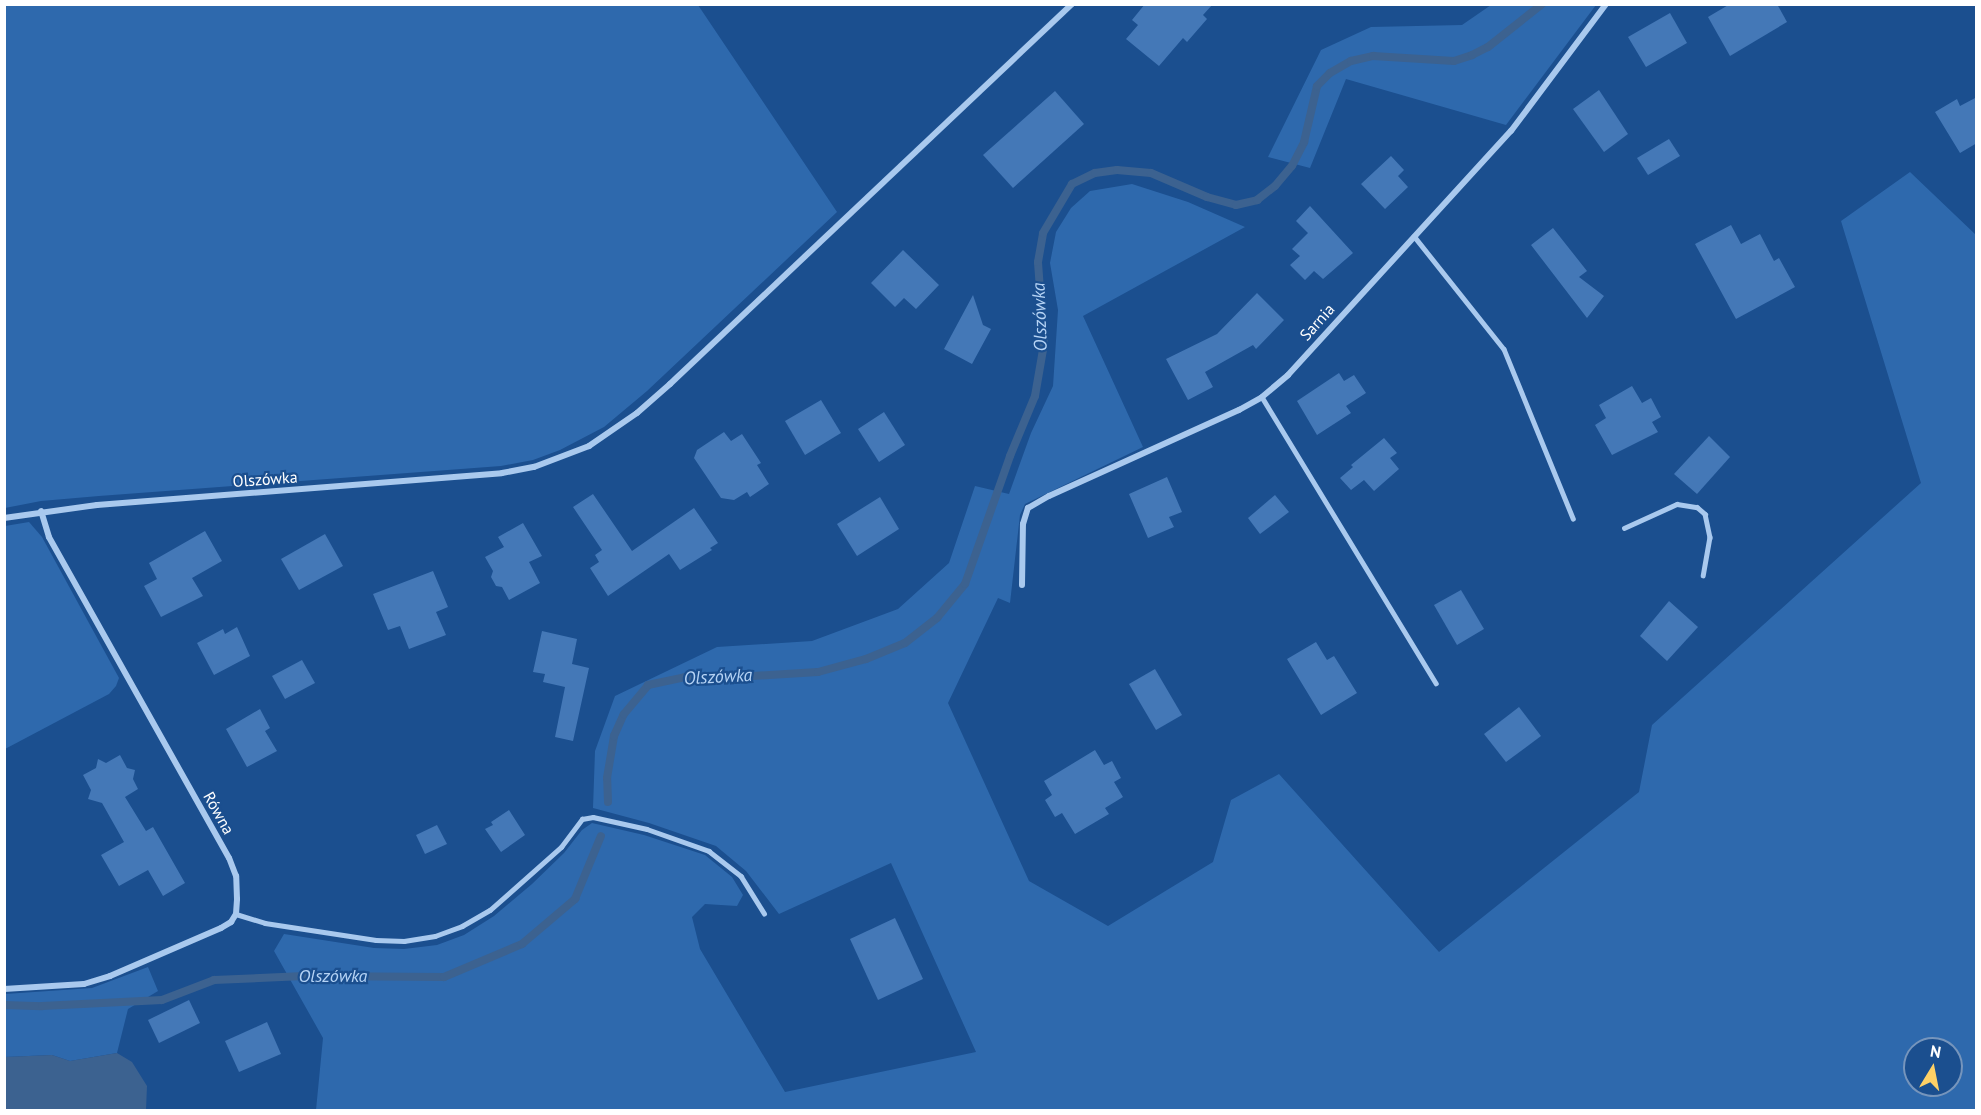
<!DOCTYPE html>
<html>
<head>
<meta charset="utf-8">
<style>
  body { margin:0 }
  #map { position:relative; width:1981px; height:1115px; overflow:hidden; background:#1b4f8f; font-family:"PT Sans",sans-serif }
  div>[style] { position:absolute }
  .green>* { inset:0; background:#2e69ad }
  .water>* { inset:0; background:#3c6290 }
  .stream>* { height:8px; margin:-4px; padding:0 4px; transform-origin:4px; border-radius:4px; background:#3c6290 }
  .building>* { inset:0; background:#4478b7 }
  .service>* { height:4.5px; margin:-2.25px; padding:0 2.25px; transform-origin:2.25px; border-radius:2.25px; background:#a9c9ee }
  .minor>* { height:6px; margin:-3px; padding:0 3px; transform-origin:3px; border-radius:3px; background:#a9c9ee }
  span { translate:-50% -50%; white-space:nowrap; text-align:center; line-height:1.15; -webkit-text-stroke:4.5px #1b4f8f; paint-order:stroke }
  .street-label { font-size:16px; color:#fff }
  .water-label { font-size:18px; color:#b5d3f5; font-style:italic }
  .frame { position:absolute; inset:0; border:6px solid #fff; pointer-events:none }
  .north { position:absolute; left:1903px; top:1037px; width:60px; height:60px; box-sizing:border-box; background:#1b4f8f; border:2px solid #7695bc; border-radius:50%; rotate:10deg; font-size:16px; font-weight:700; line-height:24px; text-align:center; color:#fff }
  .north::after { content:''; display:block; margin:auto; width:21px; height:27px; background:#ffd166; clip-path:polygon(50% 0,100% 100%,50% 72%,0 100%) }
</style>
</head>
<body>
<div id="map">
  <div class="green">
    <i style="clip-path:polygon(5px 4px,698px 5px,837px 212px,647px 391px,604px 427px,560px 450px,533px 460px,501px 466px,99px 496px,41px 501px,5px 508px)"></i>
    <i style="clip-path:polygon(1491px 5px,1596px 5px,1506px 125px,1346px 79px,1310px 168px,1268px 157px,1321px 50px,1371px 27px,1462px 25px)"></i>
    <i style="clip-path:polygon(evenodd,1910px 172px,1976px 235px,1976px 1110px,316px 1110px,323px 1038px,274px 951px,284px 934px,374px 948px,404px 949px,437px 945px,464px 935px,494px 916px,532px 884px,564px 853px,582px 830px,592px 823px,644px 835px,705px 855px,732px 877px,743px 895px,737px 906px,705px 904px,692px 917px,700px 949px,785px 1092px,976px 1052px,891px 863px,779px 914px,746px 871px,716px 846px,649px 823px,593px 808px,595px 751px,615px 696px,717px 647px,812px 641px,898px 609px,949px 563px,975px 486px,1009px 494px,1031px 433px,1053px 386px,1058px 310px,1050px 263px,1056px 232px,1071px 208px,1090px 191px,1132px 184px,1188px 202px,1245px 227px,1083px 316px,1143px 447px,1025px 504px,1020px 515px,1010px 603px,998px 598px,948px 703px,1029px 881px,1108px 926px,1213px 862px,1231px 800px,1279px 774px,1439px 952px,1639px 792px,1652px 725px,1921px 483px,1841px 221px,1910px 172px,1915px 1049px,1951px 1049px,1951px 1085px,1915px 1085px,1915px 1049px)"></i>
    <i style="clip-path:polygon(29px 522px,42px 537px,119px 678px,116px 686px,109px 694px,5px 749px,5px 526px)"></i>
    <i style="clip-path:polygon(148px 967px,158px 991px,128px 1009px,117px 1053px,70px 1061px,52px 1055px,5px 1057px,5px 994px,92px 988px)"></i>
  </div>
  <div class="water">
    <i style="clip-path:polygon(117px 1053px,132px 1062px,147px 1086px,146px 1110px,5px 1110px,5px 1057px,52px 1055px,70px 1061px)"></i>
  </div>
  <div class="stream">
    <i style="left:608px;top:802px;width:24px;rotate:-92deg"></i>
    <i style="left:607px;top:778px;width:43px;rotate:-80.5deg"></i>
    <i style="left:614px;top:736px;width:24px;rotate:-66deg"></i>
    <i style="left:624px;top:714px;width:38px;rotate:-50deg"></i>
    <i style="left:648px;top:685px;width:38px;rotate:-12deg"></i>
    <i style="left:685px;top:677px;width:52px"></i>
    <i style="left:737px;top:677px;width:81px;rotate:-3.5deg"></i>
    <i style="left:818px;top:672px;width:50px;rotate:-15.2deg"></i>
    <i style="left:866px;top:659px;width:42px;rotate:-22.3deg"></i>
    <i style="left:905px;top:643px;width:41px;rotate:-38deg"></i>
    <i style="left:937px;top:618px;width:44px;rotate:-50.5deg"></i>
    <i style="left:965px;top:584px;width:136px;rotate:-70.6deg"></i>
    <i style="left:1010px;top:456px;width:65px;rotate:-67.4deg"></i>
    <i style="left:1035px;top:396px;width:53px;rotate:-80.2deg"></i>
    <i style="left:1044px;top:344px;width:82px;rotate:-94.2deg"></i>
    <i style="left:1038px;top:262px;width:29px;rotate:-80deg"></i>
    <i style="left:1043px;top:233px;width:57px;rotate:-59.4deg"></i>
    <i style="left:1072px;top:184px;width:25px;rotate:-26deg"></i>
    <i style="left:1095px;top:173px;width:22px;rotate:-8deg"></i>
    <i style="left:1117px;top:170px;width:34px;rotate:5deg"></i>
    <i style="left:1151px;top:173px;width:61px;rotate:23.2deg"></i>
    <i style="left:1207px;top:197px;width:30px;rotate:15deg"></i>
    <i style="left:1236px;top:205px;width:22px;rotate:-13deg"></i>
    <i style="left:1257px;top:200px;width:23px;rotate:-38deg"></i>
    <i style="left:1275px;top:186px;width:26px;rotate:-50deg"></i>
    <i style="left:1292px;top:166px;width:27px;rotate:-63deg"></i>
    <i style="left:1304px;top:142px;width:57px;rotate:-76.9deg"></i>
    <i style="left:1317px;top:86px;width:18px;rotate:-45deg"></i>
    <i style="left:1330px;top:73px;width:24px;rotate:-30deg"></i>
    <i style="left:1351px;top:61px;width:23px;rotate:-13deg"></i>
    <i style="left:1373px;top:56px;width:81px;rotate:3.5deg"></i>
    <i style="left:1454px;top:61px;width:19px;rotate:-18deg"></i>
    <i style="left:1472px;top:55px;width:18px;rotate:-27deg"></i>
    <i style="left:1488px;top:47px;width:69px;rotate:-38.5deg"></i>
    <i style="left:4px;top:1005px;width:38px;rotate:2deg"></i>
    <i style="left:42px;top:1006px;width:120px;rotate:-2.9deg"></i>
    <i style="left:162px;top:1000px;width:56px;rotate:-21deg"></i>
    <i style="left:214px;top:980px;width:90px;rotate:-2.5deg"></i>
    <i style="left:304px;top:976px;width:140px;rotate:0.4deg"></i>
    <i style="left:444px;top:977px;width:85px;rotate:-22.9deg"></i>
    <i style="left:522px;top:944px;width:70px;rotate:-40.3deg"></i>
    <i style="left:575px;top:899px;width:68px;rotate:-67.6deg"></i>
  </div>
  <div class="building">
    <i style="clip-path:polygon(1145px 4px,1213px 4px,1203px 15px,1207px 19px,1187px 42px,1183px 38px,1159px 66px,1126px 39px,1138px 25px,1132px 20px)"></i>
    <i style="clip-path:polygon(1730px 4px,1777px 4px,1787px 22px,1730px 56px,1708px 17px)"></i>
    <i style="clip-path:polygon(1670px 13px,1687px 43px,1646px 67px,1628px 37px)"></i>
    <i style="clip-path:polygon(1599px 90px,1628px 134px,1604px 152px,1573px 109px)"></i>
    <i style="clip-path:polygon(1055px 91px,1084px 124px,1013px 188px,983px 155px)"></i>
    <i style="clip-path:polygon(1977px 97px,1977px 143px,1960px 153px,1935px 112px,1957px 99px,1960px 106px)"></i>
    <i style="clip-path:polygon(1669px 139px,1680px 156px,1648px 175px,1637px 158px)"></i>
    <i style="clip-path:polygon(1391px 156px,1404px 170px,1398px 176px,1408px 187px,1385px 209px,1361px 184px)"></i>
    <i style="clip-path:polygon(1310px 206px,1353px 253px,1323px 279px,1314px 271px,1305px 280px,1290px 265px,1300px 256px,1292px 249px,1308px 233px,1296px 221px)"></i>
    <i style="clip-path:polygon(1731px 225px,1741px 244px,1760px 234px,1774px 261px,1779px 258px,1795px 287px,1736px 319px,1695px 244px)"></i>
    <i style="clip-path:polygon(1553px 228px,1587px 271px,1579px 277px,1604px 296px,1587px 318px,1531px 245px)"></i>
    <i style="clip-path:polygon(903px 250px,939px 285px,916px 309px,904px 298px,895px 307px,871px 283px)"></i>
    <i style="clip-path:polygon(1257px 293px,1284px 320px,1256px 349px,1253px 345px,1205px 372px,1213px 387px,1188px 400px,1166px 359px,1217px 334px)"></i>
    <i style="clip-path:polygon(973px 295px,983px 325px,991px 329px,972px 364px,944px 349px)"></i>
    <i style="clip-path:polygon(1339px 373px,1344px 381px,1354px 375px,1366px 393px,1346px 406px,1351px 413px,1317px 435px,1297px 401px)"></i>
    <i style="clip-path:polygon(1632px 386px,1642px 403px,1651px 398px,1661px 417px,1652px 422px,1658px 432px,1612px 455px,1595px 425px,1606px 418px,1599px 405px)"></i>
    <i style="clip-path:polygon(821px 400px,841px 433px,805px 455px,785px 421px)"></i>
    <i style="clip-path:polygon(884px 412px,905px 445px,879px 462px,858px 429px)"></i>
    <i style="clip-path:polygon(724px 432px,731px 441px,742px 434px,761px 463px,757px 465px,769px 484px,750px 497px,747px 492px,734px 500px,721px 498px,694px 458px,697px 450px)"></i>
    <i style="clip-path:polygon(1709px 436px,1730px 457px,1697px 494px,1674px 474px)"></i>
    <i style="clip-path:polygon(1384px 438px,1397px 453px,1390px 458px,1399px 469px,1374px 491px,1364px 480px,1351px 490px,1340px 478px,1353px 467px,1351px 465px)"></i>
    <i style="clip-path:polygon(1167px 477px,1182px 512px,1169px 517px,1174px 527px,1148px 538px,1129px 494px)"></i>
    <i style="clip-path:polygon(593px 494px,632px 551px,694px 508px,718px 543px,710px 548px,712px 550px,680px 570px,669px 554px,608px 596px,590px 568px,599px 562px,595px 555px,602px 550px,573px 507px)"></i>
    <i style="clip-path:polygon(1275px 495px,1289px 512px,1260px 534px,1248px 518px)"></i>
    <i style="clip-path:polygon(880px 497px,899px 529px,857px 556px,837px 524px)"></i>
    <i style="clip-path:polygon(523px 523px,542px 556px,529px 562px,540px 583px,509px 600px,502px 587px,496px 586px,491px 577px,493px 571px,485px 557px,504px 547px,498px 537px)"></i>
    <i style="clip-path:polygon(205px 531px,222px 561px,192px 578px,203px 596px,161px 617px,144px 586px,157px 579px,149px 563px)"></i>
    <i style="clip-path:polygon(325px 534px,343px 566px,299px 590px,281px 559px)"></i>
    <i style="clip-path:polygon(433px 571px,448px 607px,436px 612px,446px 635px,409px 649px,400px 626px,388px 630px,373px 594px)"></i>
    <i style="clip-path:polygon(1461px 590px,1484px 629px,1457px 645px,1434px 605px)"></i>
    <i style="clip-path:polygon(1669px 601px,1698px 627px,1667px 661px,1640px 636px)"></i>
    <i style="clip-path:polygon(237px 627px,250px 656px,214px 675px,197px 643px,223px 629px,225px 634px)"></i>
    <i style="clip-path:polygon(542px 631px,577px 639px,572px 664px,589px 668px,573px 741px,555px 737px,565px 687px,543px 682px,545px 674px,533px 672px)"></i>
    <i style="clip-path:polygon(1316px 642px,1327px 660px,1334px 656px,1357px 693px,1321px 715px,1287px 659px)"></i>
    <i style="clip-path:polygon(302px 660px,315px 683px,285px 699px,272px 676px)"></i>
    <i style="clip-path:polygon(1155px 669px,1182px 715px,1156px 730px,1129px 684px)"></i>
    <i style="clip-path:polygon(1519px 707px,1541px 736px,1506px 762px,1484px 734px)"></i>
    <i style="clip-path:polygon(260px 709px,270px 728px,265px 731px,277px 751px,247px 767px,226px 729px)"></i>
    <i style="clip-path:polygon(1095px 750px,1104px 765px,1112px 761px,1121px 778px,1114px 782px,1123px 797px,1105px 808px,1109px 814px,1075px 834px,1062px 813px,1055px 817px,1045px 800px,1052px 795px,1044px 781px)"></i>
    <i style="clip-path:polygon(120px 755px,127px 768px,135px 770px,133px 779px,138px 789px,125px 797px,146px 831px,153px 827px,185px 883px,163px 896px,148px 870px,119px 886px,101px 855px,124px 842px,102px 803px,88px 799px,91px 790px,83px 775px,96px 768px,98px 759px,106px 763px)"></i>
    <i style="clip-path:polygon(509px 810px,525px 835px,501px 852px,485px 829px,493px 825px,491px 822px)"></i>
    <i style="clip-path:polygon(437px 825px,447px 844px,425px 854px,416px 835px)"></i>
    <i style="clip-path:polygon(895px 918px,923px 979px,878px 1000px,850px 939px)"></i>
    <i style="clip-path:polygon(189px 1000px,200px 1023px,159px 1043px,148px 1020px)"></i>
    <i style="clip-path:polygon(267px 1022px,281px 1054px,239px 1072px,225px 1041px)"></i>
  </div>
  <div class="service">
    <i style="left:1414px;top:236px;width:144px;rotate:51.5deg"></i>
    <i style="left:1504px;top:349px;width:183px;rotate:67.8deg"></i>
    <i style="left:1262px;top:397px;width:335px;rotate:58.7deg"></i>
    <i style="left:1624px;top:528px;width:58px;rotate:-24.4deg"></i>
    <i style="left:1677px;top:504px;width:20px;rotate:9deg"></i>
    <i style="left:1697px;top:507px;width:11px;rotate:41deg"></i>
    <i style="left:1705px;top:514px;width:24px;rotate:78deg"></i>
    <i style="left:1710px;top:537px;width:39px;rotate:100deg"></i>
    <i style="left:236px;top:914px;width:30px;rotate:17deg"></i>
    <i style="left:265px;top:923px;width:112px;rotate:8.7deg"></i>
    <i style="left:376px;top:940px;width:28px;rotate:2deg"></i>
    <i style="left:404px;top:941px;width:31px;rotate:-9deg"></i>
    <i style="left:435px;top:936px;width:29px;rotate:-20deg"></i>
    <i style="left:462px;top:926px;width:32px;rotate:-30deg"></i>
    <i style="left:490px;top:910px;width:95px;rotate:-41.6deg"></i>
    <i style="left:561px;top:847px;width:35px;rotate:-53deg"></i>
    <i style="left:582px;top:819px;width:11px;rotate:-10deg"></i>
    <i style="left:593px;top:817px;width:55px;rotate:12.5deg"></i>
    <i style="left:647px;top:829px;width:66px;rotate:19.5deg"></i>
    <i style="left:709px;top:851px;width:41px;rotate:38deg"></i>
    <i style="left:741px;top:876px;width:44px;rotate:58.1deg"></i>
  </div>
  <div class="minor">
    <i style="left:4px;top:518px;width:94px;rotate:-8deg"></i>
    <i style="left:97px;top:505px;width:406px;rotate:-4.5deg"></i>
    <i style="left:502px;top:473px;width:33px;rotate:-11deg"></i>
    <i style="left:534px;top:467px;width:59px;rotate:-20.9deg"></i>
    <i style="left:589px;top:446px;width:58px;rotate:-34.5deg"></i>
    <i style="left:637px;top:413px;width:44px;rotate:-41.3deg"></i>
    <i style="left:670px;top:384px;width:553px;rotate:-43.39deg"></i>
    <i style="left:1022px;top:585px;width:61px;rotate:-89.1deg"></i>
    <i style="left:1023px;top:524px;width:17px;rotate:-73deg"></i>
    <i style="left:1028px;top:508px;width:24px;rotate:-30deg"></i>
    <i style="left:1049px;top:496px;width:209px;rotate:-24.4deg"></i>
    <i style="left:1239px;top:410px;width:26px;rotate:-29deg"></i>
    <i style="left:1262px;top:397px;width:34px;rotate:-40deg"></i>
    <i style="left:1288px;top:375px;width:331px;rotate:-47.6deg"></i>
    <i style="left:1511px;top:131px;width:159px;rotate:-53.2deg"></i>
    <i style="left:4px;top:989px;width:80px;rotate:-3.6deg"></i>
    <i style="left:84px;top:984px;width:27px;rotate:-17deg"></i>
    <i style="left:110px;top:976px;width:121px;rotate:-23.4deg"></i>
    <i style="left:221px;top:928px;width:12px;rotate:-31deg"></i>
    <i style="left:231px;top:922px;width:9px;rotate:-58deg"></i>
    <i style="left:236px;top:914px;width:15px;rotate:-86deg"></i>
    <i style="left:237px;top:899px;width:23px;rotate:-92deg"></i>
    <i style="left:236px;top:876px;width:19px;rotate:-111deg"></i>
    <i style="left:229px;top:858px;width:368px;rotate:-119.3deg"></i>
    <i style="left:49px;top:537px;width:27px;rotate:-107deg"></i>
  </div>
  <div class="street-label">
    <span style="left:1317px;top:322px;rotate:-48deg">Sarnia</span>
    <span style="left:265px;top:479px;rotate:-4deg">Olszówka</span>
    <span style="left:219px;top:813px;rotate:61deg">Równa</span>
  </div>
  <div class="water-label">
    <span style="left:1040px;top:317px;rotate:-92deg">Olszówka</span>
    <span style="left:718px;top:677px;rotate:-3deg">Olszówka</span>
    <span style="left:333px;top:976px">Olszówka</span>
  </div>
  <div class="frame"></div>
  <div class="north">N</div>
</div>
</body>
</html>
